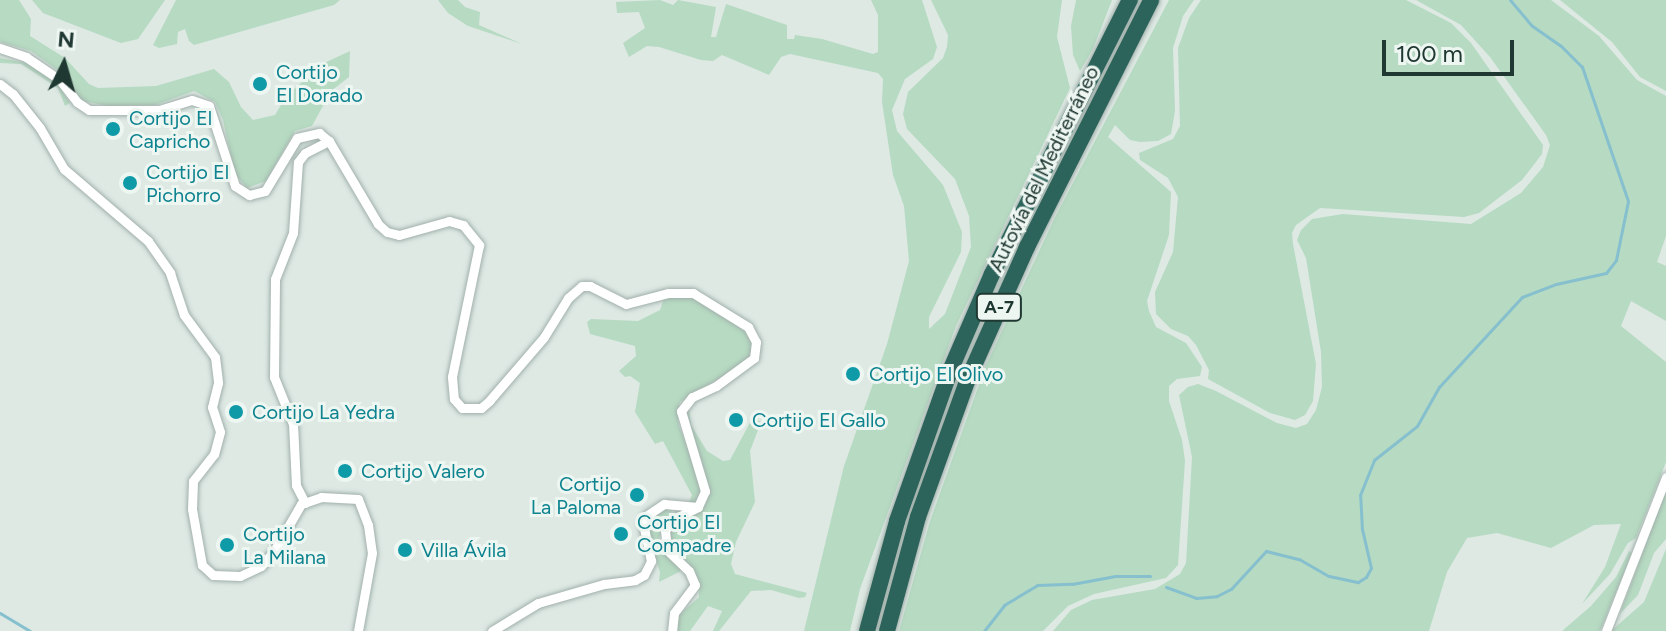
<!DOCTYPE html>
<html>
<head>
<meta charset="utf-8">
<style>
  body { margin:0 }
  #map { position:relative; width:1666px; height:631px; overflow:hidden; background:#dee9e4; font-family:Figtree,sans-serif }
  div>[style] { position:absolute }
  .green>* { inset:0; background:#b6dac2 }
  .stream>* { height:3px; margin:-1.5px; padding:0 1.5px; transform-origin:1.5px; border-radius:1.5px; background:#86c0ce }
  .roads { filter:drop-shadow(0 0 2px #a1b0ab) drop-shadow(0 0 2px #a1b0ab) }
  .street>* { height:9px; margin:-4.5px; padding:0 4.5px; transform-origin:4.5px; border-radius:4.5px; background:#fff }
  .highway>* { height:16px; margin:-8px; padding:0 8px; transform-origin:8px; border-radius:8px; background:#2c635a }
  .dots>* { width:22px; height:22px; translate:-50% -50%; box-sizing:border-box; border:4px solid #eef6f2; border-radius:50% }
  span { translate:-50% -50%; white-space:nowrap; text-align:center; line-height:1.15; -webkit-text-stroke:6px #eef6f2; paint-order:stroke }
  .shield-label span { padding:2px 6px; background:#eef6f2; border:2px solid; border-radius:6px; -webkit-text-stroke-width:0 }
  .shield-label { font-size:18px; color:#203832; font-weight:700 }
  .culture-label { font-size:20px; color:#0d838f }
  .left { translate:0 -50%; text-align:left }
  .right { translate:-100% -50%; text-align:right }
  .street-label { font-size:20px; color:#203832 }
  .north { position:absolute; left:24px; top:24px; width:80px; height:80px; -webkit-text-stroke:6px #eef6f2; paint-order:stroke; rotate:5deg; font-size:22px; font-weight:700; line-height:32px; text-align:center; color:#203832 }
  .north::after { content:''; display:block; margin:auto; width:28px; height:36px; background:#203832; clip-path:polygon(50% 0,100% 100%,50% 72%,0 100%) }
  .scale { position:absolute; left:1382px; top:40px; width:132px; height:36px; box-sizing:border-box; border:4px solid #203832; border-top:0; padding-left:10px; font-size:24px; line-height:28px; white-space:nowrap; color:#203832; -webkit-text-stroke:6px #eef6f2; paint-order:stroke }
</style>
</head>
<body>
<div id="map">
  <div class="green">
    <i style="clip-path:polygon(0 0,19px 0,31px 19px,30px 36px,65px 58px,89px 84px,98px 88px,156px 86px,214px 69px,229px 82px,241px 107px,253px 120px,275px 115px,285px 98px,320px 65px,350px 51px,349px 77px,331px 91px,312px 126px,295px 131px,266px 181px,247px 188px,235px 174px,223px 120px,215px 102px,194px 91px,155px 105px,109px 106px,82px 101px,60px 72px,31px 51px,0 42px)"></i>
    <i style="clip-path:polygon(32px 0,165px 0,138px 39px,121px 43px,43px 13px)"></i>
    <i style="clip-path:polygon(176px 0,340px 0,334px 5px,194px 45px,189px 41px,185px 29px,178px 32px,177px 44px,159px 48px,153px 45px)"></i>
    <i style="clip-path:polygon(438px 0,458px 0,465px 7px,480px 12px,479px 25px,522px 44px,468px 26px,448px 13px)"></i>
    <i style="clip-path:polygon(660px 0,673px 5px,678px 0,716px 7px,711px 37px,716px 37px,726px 4px,787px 25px,787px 39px,794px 39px,795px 35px,822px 39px,873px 54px,878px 52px,878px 15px,871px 0,922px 0,937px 47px,933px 59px,905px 79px,892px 110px,897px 131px,943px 185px,962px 232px,961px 252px,929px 317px,929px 329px,945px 314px,971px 247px,969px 216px,955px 179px,907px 129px,903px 114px,908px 92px,943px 58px,947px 47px,948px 35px,931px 0,1062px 0,1057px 37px,1070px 88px,956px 326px,860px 589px,850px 631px,804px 631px,844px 466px,887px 344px,909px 261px,904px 206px,893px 175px,882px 102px,883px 79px,878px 73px,790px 54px,781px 57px,769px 75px,722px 55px,713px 61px,701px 60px,659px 47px,647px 46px,629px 57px,623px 43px,645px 28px,639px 12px,617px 13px,616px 2px)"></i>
    <i style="clip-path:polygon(1076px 0,1112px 0,1093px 49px,1080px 71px,1073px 55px,1071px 26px)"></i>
    <i style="clip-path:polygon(1169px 0,1194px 0,1183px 16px,1173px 48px,1175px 111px,1171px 134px,1158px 141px,1140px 142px,1130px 140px,1115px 125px,1108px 137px,1171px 192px,1169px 235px,1147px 301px,1149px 311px,1156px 327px,1186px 343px,1202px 367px,1200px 376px,1177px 379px,1169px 386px,1169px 401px,1182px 440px,1185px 461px,1178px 565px,1166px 578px,1094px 594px,1068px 606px,1043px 631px,899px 631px,930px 521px,986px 365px,1055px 217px)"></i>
    <i style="clip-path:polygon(1201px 0,1406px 0,1451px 23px,1471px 43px,1543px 145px,1542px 154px,1522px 180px,1479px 213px,1464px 217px,1320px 208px,1296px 225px,1292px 233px,1293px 244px,1316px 364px,1313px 401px,1305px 415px,1295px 420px,1270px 413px,1208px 379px,1209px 370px,1196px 345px,1188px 336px,1171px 329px,1156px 314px,1155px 292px,1173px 252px,1178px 197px,1168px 178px,1140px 160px,1139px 153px,1173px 139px,1180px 126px,1178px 48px,1189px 18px)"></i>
    <i style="clip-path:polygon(1416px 0,1551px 0,1599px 36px,1637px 80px,1666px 96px,1666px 236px,1657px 262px,1666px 266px,1666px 321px,1631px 301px,1621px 326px,1666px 362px,1666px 462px,1636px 538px,1628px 543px,1610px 574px,1582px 604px,1605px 567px,1621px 524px,1594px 525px,1551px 548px,1497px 533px,1467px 538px,1447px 572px,1429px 631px,1053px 631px,1071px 610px,1092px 600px,1155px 589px,1180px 574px,1186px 563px,1192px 457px,1179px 395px,1188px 387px,1198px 384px,1216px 391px,1277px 423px,1296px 428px,1307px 424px,1316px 410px,1322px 387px,1321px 352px,1306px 258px,1297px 240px,1301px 230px,1312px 219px,1343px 214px,1471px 224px,1521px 193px,1543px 167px,1550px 145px,1546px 135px,1490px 57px,1461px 25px)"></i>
    <i style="clip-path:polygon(1560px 0,1666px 0,1666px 91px,1640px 77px,1612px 42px)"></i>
    <i style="clip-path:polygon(0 58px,26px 63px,58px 84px,70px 103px,65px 106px,58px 88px,21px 64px,0 63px)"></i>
    <i style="clip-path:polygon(686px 295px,710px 305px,743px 328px,752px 343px,750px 356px,738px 367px,680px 402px,677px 412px,679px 426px,697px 471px,701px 491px,698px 500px,688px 504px,692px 495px,663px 441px,655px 444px,635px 412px,640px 383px,630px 376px,625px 377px,619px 371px,636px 356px,635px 346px,590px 334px,587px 322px,591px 319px,638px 321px,660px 310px,664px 298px)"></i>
    <i style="clip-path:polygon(696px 399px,689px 409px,691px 425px,707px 451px,723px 461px,730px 460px,753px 417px,761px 422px,750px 451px,755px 502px,736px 542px,731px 564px,735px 574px,807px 593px,805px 597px,799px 598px,771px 590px,751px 591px,719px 631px,713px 631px,722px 611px,708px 606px,690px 631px,677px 631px,678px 616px,699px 597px,699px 583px,692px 567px,676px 553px,668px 537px,678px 521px,702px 511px,710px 489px,686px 415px,688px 406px)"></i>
    <i style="clip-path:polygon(1666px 489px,1666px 539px,1654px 553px,1638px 595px,1620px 614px)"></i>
    <i style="clip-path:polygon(662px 508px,671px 508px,672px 511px,663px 524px,659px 539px,681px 571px,659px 582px,660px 572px,647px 535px,647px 520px)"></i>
    <i style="clip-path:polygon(1666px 549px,1666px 631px,1611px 631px,1644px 602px)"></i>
    <i style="clip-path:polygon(1629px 551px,1632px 553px,1600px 631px,1562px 631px,1591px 606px,1616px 577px)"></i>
  </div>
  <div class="stream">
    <i style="left:1166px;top:587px;width:32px;rotate:20deg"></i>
    <i style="left:1196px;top:598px;width:21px;rotate:-5deg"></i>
    <i style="left:1217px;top:596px;width:16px;rotate:-27deg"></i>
    <i style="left:1231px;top:589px;width:52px;rotate:-47.4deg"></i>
    <i style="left:1266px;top:551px;width:34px;rotate:14deg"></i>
    <i style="left:1299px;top:559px;width:34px;rotate:30deg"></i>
    <i style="left:1329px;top:576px;width:30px;rotate:12deg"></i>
    <i style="left:1358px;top:582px;width:9px;rotate:-32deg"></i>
    <i style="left:1366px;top:577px;width:10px;rotate:-61deg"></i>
    <i style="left:1371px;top:568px;width:39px;rotate:-103deg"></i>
    <i style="left:1362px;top:530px;width:35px;rotate:-93deg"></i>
    <i style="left:1360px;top:495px;width:38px;rotate:-68deg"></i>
    <i style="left:1374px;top:460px;width:55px;rotate:-38.3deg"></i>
    <i style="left:1417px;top:426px;width:45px;rotate:-60.6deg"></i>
    <i style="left:1439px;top:387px;width:122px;rotate:-47.3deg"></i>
    <i style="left:1522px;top:297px;width:36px;rotate:-21deg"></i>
    <i style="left:1556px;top:284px;width:51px;rotate:-12.4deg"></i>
    <i style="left:1606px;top:273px;width:16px;rotate:-52deg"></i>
    <i style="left:1616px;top:260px;width:60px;rotate:-78.5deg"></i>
    <i style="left:1628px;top:201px;width:142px;rotate:-108.9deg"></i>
    <i style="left:1582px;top:67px;width:30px;rotate:-135deg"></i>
    <i style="left:1561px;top:46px;width:35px;rotate:-145deg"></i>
    <i style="left:1532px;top:26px;width:34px;rotate:-130deg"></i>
    <i style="left:0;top:613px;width:35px;rotate:31deg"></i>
    <i style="left:984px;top:631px;width:33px;rotate:-52deg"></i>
    <i style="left:1004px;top:605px;width:39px;rotate:-31deg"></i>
    <i style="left:1037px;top:585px;width:35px;rotate:-2deg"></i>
    <i style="left:1072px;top:584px;width:44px;rotate:-10.5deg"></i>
    <i style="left:1115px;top:576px;width:35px"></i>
  </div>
  <div class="roads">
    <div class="street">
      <i style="left:0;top:48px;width:28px;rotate:19deg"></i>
      <i style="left:26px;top:57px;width:40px;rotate:34deg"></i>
      <i style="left:59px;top:79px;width:29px;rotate:52deg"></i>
      <i style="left:77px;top:102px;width:14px;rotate:34deg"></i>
      <i style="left:89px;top:110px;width:70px"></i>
      <i style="left:159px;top:110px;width:34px;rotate:-17deg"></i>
      <i style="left:192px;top:100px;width:18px;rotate:19deg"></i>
      <i style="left:209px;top:106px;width:84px;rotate:72deg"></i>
      <i style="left:235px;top:186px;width:17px;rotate:33deg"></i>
      <i style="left:249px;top:195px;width:16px;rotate:-14deg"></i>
      <i style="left:265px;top:191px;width:62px;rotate:-58.9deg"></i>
      <i style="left:297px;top:138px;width:23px;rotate:-13deg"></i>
      <i style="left:319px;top:133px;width:13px;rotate:39deg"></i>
      <i style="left:329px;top:141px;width:96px;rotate:59.4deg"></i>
      <i style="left:378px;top:224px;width:12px;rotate:42deg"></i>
      <i style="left:387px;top:232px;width:12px;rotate:14deg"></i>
      <i style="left:399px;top:235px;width:52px;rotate:-15.6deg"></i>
      <i style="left:449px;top:221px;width:15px;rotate:16deg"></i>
      <i style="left:463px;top:225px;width:26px;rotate:51deg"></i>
      <i style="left:479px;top:245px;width:135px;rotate:101.6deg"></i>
      <i style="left:452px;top:377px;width:22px;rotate:85deg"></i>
      <i style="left:454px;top:399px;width:12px;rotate:48deg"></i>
      <i style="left:462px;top:408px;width:19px"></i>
      <i style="left:481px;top:408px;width:11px;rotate:-41deg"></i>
      <i style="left:489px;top:401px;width:84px;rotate:-49.3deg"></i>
      <i style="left:544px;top:337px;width:46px;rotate:-58.4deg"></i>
      <i style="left:568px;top:298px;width:18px;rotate:-41deg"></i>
      <i style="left:582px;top:286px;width:8px"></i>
      <i style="left:590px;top:286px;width:40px;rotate:26.6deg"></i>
      <i style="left:626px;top:304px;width:43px;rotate:-14.7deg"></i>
      <i style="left:668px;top:293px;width:25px"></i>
      <i style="left:693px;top:293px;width:65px;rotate:31.7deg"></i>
      <i style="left:748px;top:327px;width:17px;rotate:62deg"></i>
      <i style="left:756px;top:342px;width:16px;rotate:97deg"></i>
      <i style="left:754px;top:358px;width:47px;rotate:143.6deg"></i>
      <i style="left:716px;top:386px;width:26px;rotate:155deg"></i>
      <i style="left:692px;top:397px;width:18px;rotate:128deg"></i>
      <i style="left:681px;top:411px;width:84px;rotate:73.3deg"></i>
      <i style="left:705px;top:491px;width:17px;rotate:114deg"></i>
      <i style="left:698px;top:507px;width:25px;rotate:153deg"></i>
      <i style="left:676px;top:518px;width:16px;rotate:133deg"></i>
      <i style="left:665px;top:530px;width:20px;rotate:84deg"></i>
      <i style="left:667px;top:550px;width:30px;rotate:44deg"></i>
      <i style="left:689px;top:571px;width:15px;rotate:67deg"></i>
      <i style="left:695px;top:585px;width:35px;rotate:127deg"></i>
      <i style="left:674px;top:613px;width:18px;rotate:96deg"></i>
      <i style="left:0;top:84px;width:16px;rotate:38deg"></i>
      <i style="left:13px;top:94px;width:43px;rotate:51.5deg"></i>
      <i style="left:40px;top:128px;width:48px;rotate:59.7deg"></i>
      <i style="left:64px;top:169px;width:111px;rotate:40.6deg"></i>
      <i style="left:148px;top:241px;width:39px;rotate:55deg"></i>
      <i style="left:170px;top:273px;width:44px;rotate:71.6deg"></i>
      <i style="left:184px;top:315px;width:52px;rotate:53.6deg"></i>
      <i style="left:215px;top:357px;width:26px;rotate:83deg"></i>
      <i style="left:218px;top:383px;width:25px;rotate:104deg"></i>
      <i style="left:212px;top:407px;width:26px;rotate:72deg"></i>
      <i style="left:220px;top:432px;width:23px;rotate:105deg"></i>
      <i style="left:214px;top:454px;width:34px;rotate:128deg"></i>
      <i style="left:193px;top:481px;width:28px;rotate:92deg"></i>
      <i style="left:192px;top:509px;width:57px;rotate:79.9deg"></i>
      <i style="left:202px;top:565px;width:15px;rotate:42deg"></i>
      <i style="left:213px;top:575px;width:27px;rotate:2deg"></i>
      <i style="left:240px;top:576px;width:23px;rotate:-25deg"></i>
      <i style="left:261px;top:566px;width:20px;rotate:-49deg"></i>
      <i style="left:274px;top:551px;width:54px;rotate:-60.1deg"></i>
      <i style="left:301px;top:504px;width:21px;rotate:-19deg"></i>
      <i style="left:321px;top:497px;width:37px;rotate:3deg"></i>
      <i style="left:358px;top:499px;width:28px;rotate:69deg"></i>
      <i style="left:368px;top:525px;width:28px;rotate:82deg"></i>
      <i style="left:372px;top:553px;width:79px;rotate:100.2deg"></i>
      <i style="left:305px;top:503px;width:20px;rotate:-117deg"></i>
      <i style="left:296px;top:485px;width:61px;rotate:-92.8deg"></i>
      <i style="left:293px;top:424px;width:51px;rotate:-112deg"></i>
      <i style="left:274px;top:377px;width:98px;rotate:-89.4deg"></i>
      <i style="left:275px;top:279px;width:49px;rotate:-68.6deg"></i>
      <i style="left:293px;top:233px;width:71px;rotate:-86deg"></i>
      <i style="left:298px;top:162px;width:11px;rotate:-52deg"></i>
      <i style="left:305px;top:153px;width:27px;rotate:-27deg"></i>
      <i style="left:492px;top:631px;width:54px;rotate:-31.3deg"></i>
      <i style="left:538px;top:603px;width:69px;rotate:-16.1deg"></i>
      <i style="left:604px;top:584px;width:31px;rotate:-7deg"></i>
      <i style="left:635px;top:580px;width:10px;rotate:-29deg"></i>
      <i style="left:644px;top:575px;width:16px;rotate:-63deg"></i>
      <i style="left:651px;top:561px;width:38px;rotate:-102deg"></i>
      <i style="left:643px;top:524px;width:9px;rotate:-69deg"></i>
      <i style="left:646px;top:516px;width:22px;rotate:-34deg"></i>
      <i style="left:664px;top:504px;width:34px;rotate:5deg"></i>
      <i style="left:1606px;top:631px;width:165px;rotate:-68.7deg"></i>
    </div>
    <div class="highway">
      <i style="left:867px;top:631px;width:114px;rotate:-74.7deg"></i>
      <i style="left:897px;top:521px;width:159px;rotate:-70.5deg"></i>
      <i style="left:950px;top:371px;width:106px;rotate:-66.6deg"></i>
      <i style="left:992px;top:274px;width:307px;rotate:-63.3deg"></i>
      <i style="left:887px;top:631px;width:118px;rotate:-74.8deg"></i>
      <i style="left:918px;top:517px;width:147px;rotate:-70.1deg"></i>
      <i style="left:968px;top:379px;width:145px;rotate:-65.9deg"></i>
      <i style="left:1027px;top:247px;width:276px;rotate:-63.3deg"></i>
    </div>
  </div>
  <div class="dots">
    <i style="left:260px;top:84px;background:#0f9aa8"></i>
    <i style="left:113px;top:129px;background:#0f9aa8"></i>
    <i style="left:130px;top:183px;background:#0f9aa8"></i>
    <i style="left:853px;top:374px;background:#0f9aa8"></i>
    <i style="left:236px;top:412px;background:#0f9aa8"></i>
    <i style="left:736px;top:420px;background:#0f9aa8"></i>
    <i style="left:345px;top:471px;background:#0f9aa8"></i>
    <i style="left:637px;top:495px;background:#0f9aa8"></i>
    <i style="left:621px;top:534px;background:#0f9aa8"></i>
    <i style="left:227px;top:545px;background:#0f9aa8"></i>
    <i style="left:405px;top:550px;background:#0f9aa8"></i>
  </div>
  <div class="shield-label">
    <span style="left:999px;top:307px">A-7</span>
  </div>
  <div class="culture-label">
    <span class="left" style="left:276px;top:84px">Cortijo<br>El Dorado</span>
    <span class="left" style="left:129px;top:130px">Cortijo El<br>Capricho</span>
    <span class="left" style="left:146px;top:184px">Cortijo El<br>Pichorro</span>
    <span class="left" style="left:869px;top:374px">Cortijo El Olivo</span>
    <span class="left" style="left:252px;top:412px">Cortijo La Yedra</span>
    <span class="left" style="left:752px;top:420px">Cortijo El Gallo</span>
    <span class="left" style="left:361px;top:471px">Cortijo Valero</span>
    <span class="right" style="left:621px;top:496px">Cortijo<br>La Paloma</span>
    <span class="left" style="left:637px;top:534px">Cortijo El<br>Compadre</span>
    <span class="left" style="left:243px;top:546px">Cortijo<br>La Milana</span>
    <span class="left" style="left:421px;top:550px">Villa Ávila</span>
  </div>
  <div class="street-label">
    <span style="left:1044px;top:169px;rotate:-64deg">Autovía del Mediterráneo</span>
  </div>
  <div class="north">N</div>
  <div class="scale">100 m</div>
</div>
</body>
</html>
